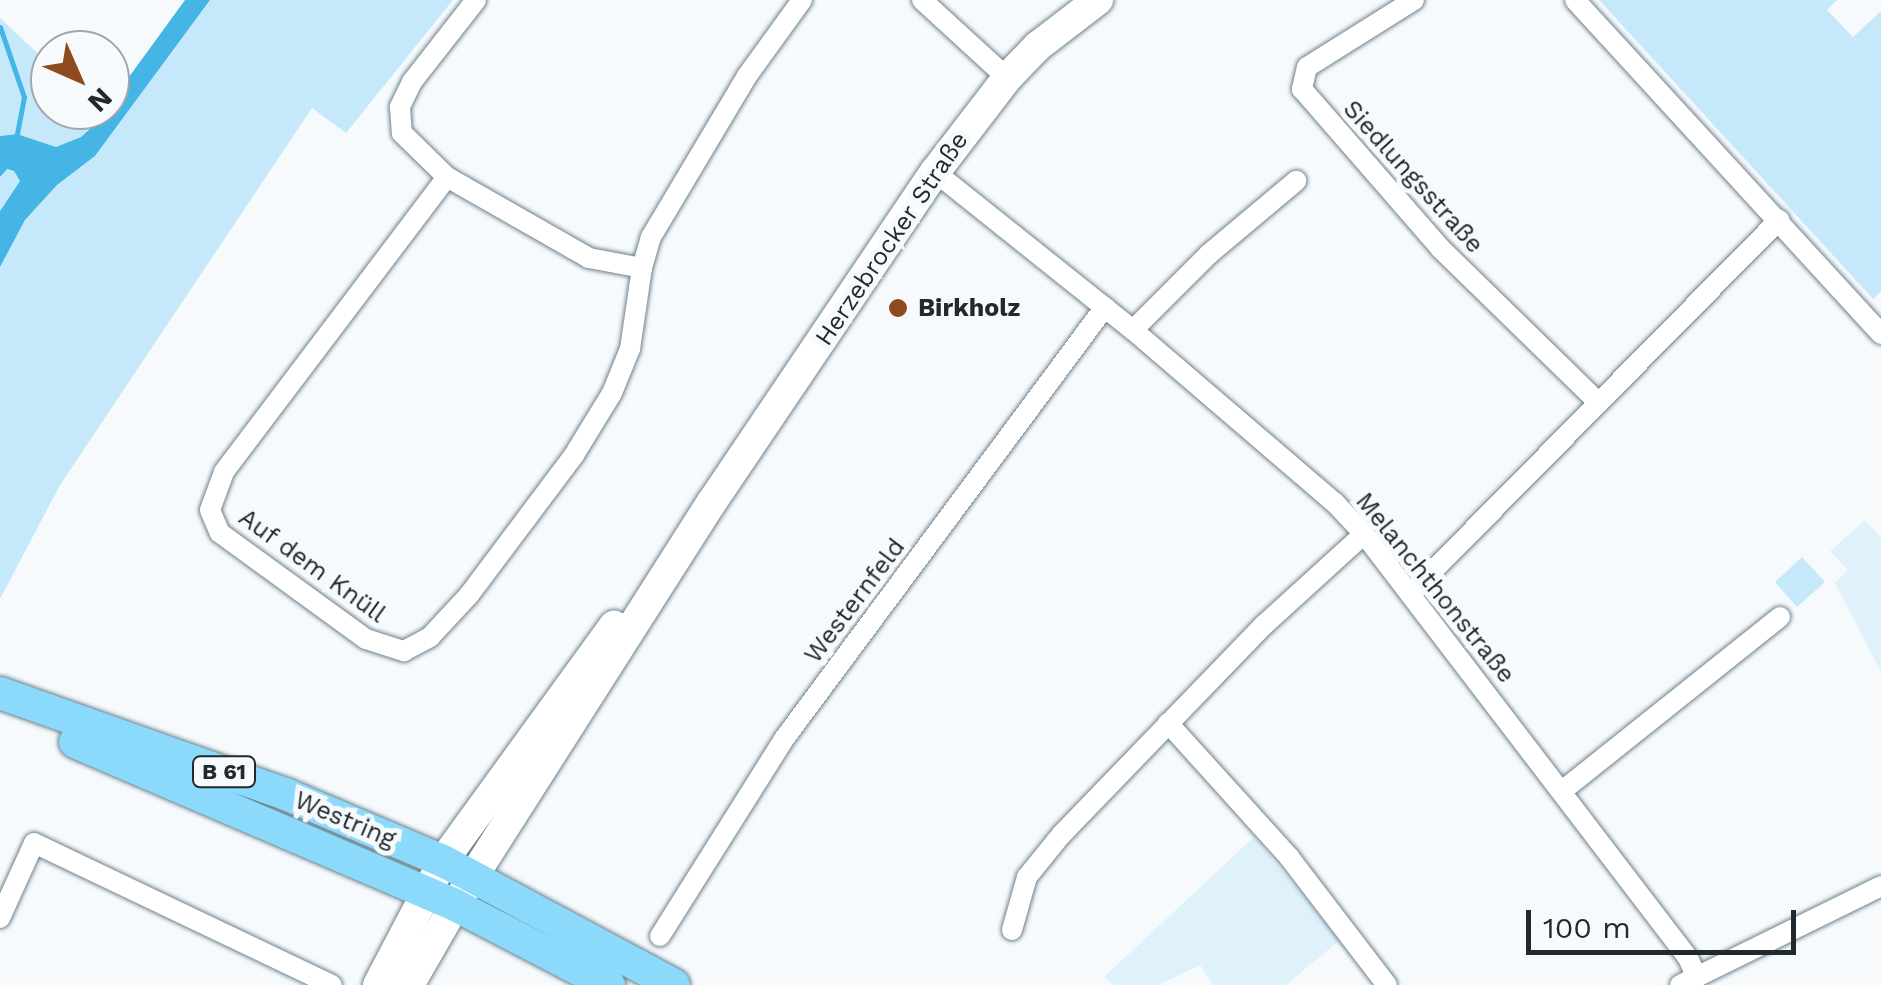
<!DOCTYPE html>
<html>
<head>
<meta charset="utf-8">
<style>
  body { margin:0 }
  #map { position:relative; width:1881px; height:985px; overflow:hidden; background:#f6fafd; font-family:"Work Sans",sans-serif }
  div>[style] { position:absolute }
  .built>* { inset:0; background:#dff2fc }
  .green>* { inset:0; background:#c5e9fb }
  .water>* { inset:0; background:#45b5e6 }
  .stream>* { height:5px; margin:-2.5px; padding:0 2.5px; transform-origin:2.5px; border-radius:2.5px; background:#45b5e6 }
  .roads { filter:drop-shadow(0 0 2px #6d818c) drop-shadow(0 0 2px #6d818c) }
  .street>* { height:20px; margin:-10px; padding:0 10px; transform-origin:10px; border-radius:10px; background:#fff }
  .secondary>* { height:30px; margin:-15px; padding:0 15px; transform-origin:15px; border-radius:15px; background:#fff }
  .primary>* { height:32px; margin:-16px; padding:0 16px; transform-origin:16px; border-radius:16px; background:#8cdafb }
  .dots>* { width:28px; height:28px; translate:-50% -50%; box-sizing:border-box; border:5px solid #f6fafd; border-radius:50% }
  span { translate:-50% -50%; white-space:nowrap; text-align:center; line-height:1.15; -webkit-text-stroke:10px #f6fafd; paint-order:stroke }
  .shield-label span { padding:2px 8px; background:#f6fafd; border:2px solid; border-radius:8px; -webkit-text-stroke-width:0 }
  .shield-label { font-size:22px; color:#20292d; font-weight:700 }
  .street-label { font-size:25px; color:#20292d }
  .poi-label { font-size:25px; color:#20292d; font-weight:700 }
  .left { translate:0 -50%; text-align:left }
  .north { position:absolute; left:30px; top:30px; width:100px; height:100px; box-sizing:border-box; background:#f6fafd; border:2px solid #a0a6aa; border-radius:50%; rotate:135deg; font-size:28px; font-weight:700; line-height:40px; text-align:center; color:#20292d }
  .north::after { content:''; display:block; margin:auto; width:35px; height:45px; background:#8e4a1d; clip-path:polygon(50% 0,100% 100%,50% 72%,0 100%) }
  .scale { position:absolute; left:1526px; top:910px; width:270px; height:45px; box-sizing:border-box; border:5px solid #20292d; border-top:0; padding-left:12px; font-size:30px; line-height:35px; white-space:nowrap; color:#20292d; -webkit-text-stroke:8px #f6fafd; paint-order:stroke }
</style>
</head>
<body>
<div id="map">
  <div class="built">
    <i style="clip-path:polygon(1865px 520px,1881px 538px,1881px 672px,1835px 583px,1848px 570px,1830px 551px)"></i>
    <i style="clip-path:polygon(1254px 837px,1340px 940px,1286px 985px,1213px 985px,1200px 965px,1159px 985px,1114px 985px,1104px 977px)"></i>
  </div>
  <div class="green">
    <i style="clip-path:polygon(210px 0,453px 0,346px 133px,312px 108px,60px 485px,0 599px,0 267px,25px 220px,57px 185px,95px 156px)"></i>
    <i style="clip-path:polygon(1599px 0,1837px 0,1827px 10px,1853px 37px,1881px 11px,1881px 292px,1873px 299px)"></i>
    <i style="clip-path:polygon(0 18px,50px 65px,50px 110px,98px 110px,103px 114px,81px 137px,56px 147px,17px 134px,0 136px)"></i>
    <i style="clip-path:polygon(6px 169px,14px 171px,20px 181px,0 211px,0 177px)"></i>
    <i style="clip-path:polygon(1802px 557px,1825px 582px,1797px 607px,1775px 582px)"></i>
  </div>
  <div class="water">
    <i style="clip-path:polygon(185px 0,210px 0,95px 156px,57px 185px,25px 220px,0 267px,0 211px,20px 181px,14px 171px,7px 169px,0 177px,0 136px,17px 134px,56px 147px,81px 137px,110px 110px,110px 103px)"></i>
  </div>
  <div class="stream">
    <i style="left:0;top:27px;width:74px;rotate:71.1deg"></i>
    <i style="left:24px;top:97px;width:43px;rotate:100.8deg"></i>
  </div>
  <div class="roads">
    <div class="street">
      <i style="left:476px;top:0;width:104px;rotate:128deg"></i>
      <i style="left:412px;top:82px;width:28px;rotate:116deg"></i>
      <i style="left:400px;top:107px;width:26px;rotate:86deg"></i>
      <i style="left:402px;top:133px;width:63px;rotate:44.4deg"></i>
      <i style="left:447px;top:177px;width:163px;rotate:29.7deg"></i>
      <i style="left:589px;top:258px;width:54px;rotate:10.7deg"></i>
      <i style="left:922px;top:0;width:115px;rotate:42.5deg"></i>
      <i style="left:1414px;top:0;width:126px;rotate:147.9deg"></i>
      <i style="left:1307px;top:67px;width:23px;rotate:103deg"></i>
      <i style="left:1302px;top:89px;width:211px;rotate:49deg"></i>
      <i style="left:1440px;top:248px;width:219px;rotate:44.3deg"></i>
      <i style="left:1575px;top:0;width:453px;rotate:47.5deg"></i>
      <i style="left:935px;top:172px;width:253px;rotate:38.6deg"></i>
      <i style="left:1133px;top:330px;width:266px;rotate:40.6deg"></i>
      <i style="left:1335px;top:503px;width:42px;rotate:46.9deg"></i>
      <i style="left:1364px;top:534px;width:534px;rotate:52.61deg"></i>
      <i style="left:1688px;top:958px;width:21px;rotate:65deg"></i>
      <i style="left:447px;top:177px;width:370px;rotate:127.1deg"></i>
      <i style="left:224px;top:472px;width:40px;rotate:110.2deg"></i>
      <i style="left:210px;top:510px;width:25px;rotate:67deg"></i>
      <i style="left:220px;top:533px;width:180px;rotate:36deg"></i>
      <i style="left:366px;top:639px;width:40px;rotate:18deg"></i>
      <i style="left:404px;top:651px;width:30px;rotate:-28deg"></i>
      <i style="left:430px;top:637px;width:57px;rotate:-47.1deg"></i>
      <i style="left:469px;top:595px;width:175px;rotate:-53.1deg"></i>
      <i style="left:574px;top:455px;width:73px;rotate:-58.5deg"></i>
      <i style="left:612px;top:393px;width:48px;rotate:-67.8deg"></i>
      <i style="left:630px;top:349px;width:82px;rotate:-81.6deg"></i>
      <i style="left:642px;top:268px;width:32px;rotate:-74deg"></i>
      <i style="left:651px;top:237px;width:187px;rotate:-59.2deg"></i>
      <i style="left:747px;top:76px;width:94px;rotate:-54.1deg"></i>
      <i style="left:1133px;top:330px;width:107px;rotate:-45deg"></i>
      <i style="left:1209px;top:254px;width:114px;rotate:-40deg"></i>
      <i style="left:1412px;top:592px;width:523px;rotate:-45.39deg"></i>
      <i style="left:1168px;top:723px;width:181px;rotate:47.9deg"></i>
      <i style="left:1289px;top:857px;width:161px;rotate:52.6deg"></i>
      <i style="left:1562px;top:791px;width:279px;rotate:-38.6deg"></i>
      <i style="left:0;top:918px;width:82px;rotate:-65.6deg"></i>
      <i style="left:34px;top:843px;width:330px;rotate:25.5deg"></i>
      <i style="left:1012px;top:930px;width:55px;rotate:-74.2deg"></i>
      <i style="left:1027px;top:877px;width:55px;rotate:-50.9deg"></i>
      <i style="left:1062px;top:834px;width:291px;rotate:-46deg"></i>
      <i style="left:1264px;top:625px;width:135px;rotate:-42.3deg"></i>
      <i style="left:660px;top:936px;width:233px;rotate:-57.8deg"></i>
      <i style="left:784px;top:739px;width:538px;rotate:-53.39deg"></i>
      <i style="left:1680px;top:985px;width:224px;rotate:-26.2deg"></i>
    </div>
    <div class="secondary">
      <i style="left:378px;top:985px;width:140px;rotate:-62.3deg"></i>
      <i style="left:443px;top:861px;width:291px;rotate:-54deg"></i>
      <i style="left:409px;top:985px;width:92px;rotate:-60.1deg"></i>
      <i style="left:455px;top:905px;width:478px;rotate:-57.5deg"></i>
      <i style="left:712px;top:502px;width:398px;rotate:-56deg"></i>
      <i style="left:935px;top:172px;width:118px;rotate:-52.5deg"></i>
      <i style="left:1007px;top:78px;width:45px;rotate:-45.9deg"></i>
      <i style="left:1038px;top:46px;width:76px;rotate:-37.5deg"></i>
    </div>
    <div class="primary">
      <i style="left:0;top:693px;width:306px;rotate:19.5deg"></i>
      <i style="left:288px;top:795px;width:168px;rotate:23.1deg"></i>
      <i style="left:443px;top:861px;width:262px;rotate:28.2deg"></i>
      <i style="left:75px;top:742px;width:413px;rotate:23.2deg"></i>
      <i style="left:455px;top:905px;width:174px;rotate:27.5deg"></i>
    </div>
  </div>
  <div class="dots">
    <i style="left:898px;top:308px;background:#8e4a1d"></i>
  </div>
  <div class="shield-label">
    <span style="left:224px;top:772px">B 61</span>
  </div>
  <div class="street-label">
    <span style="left:1413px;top:177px;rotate:48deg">Siedlungsstraße</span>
    <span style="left:892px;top:239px;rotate:-56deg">Herzebrocker Straße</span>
    <span style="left:312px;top:566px;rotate:36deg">Auf dem Knüll</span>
    <span style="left:1435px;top:588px;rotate:51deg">Melanchthonstraße</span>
    <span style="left:855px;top:601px;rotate:-53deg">Westernfeld</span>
    <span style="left:345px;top:820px;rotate:23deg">Westring</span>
  </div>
  <div class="poi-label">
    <span class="left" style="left:918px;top:308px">Birkholz</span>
  </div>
  <div class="north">N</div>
  <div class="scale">100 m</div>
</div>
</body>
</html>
